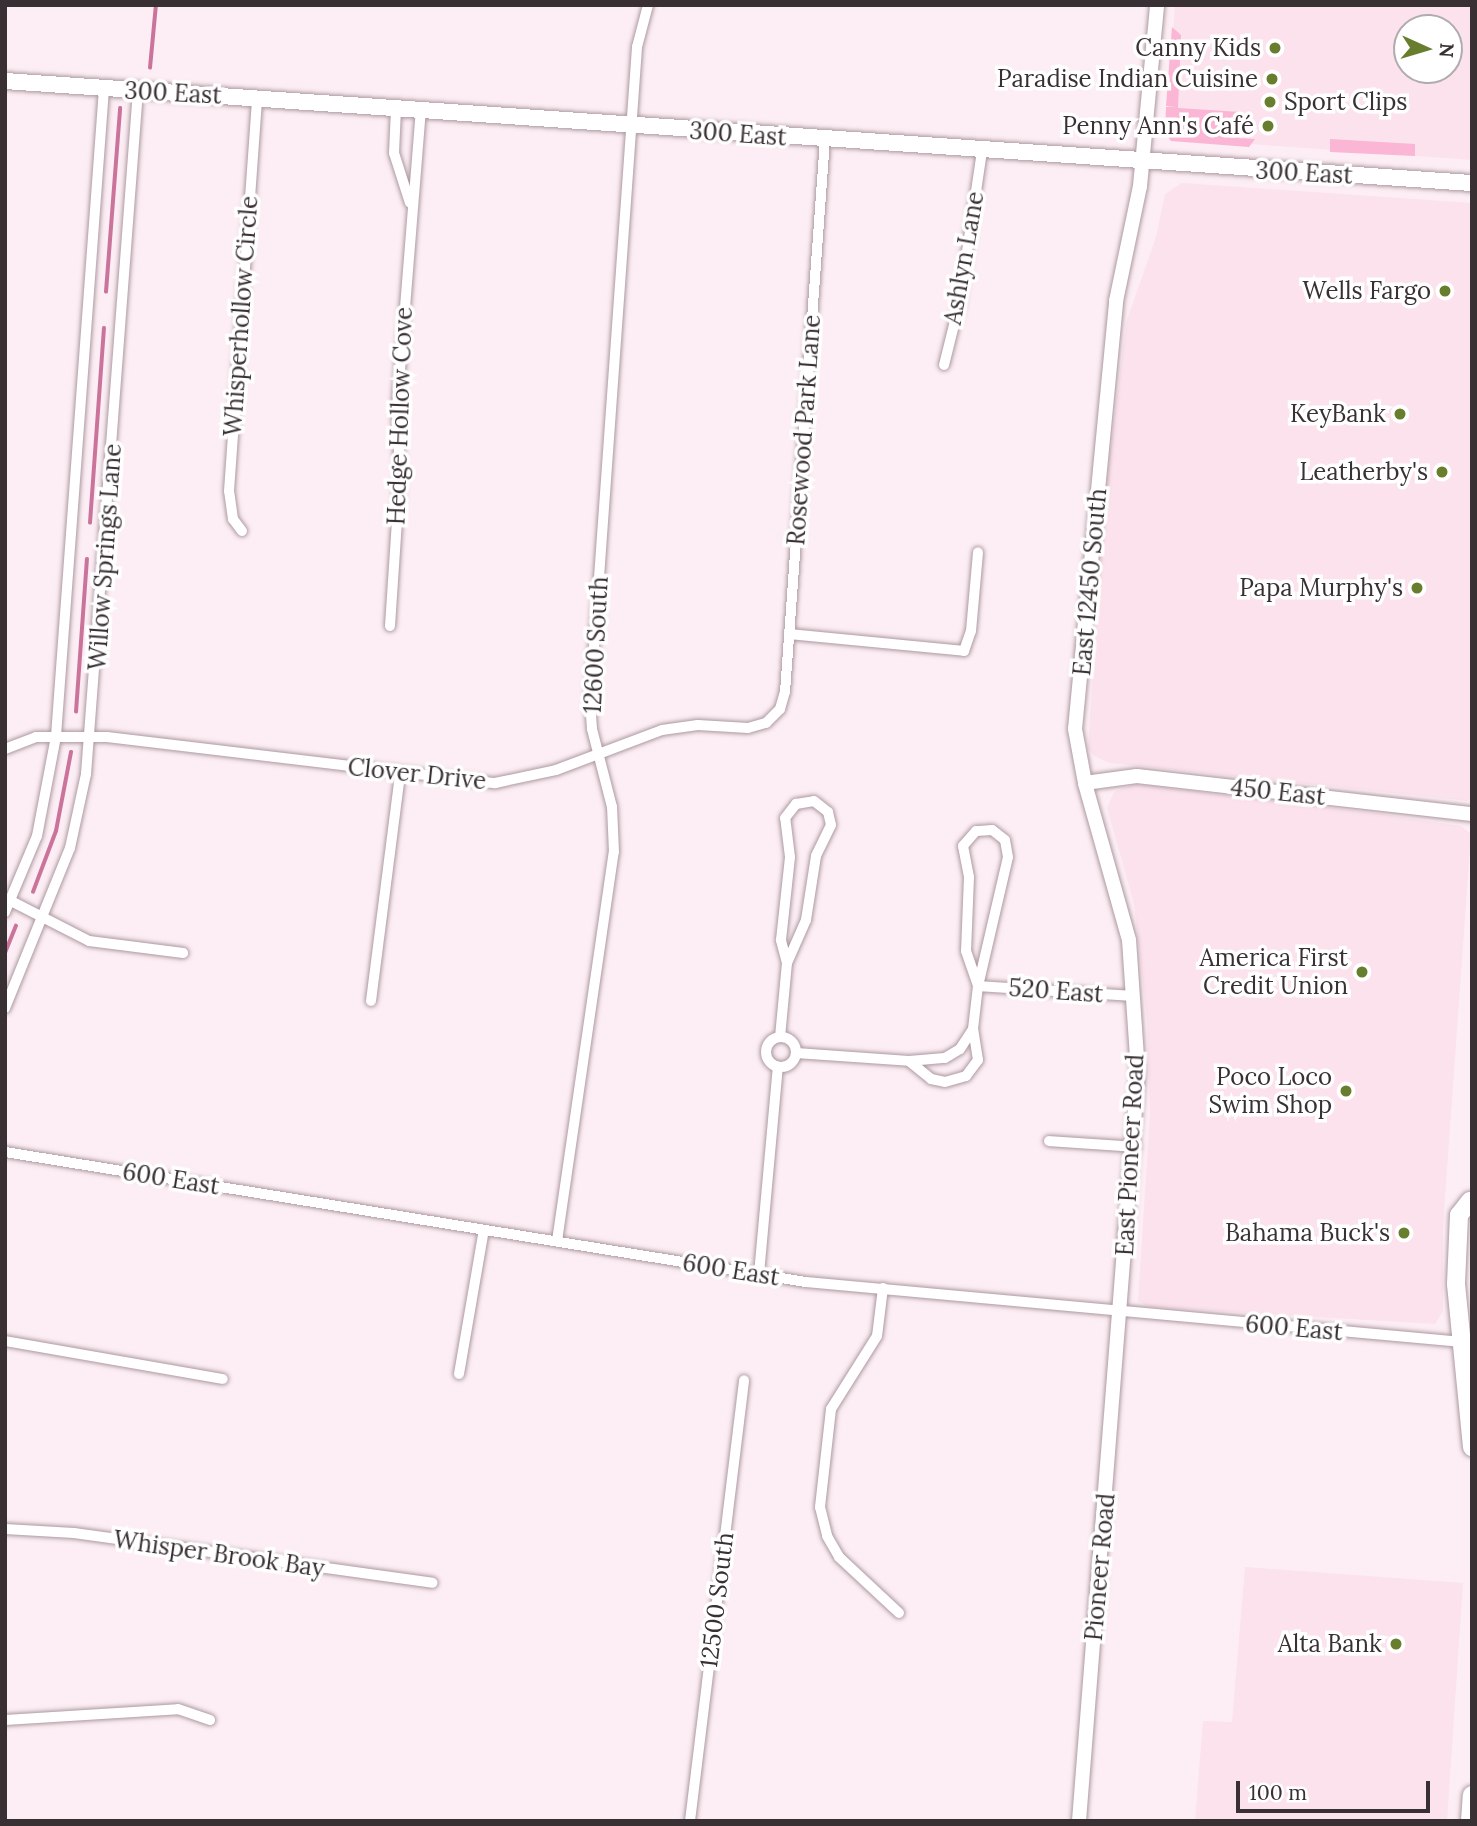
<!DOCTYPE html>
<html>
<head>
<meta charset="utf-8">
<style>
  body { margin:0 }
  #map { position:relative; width:1477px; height:1826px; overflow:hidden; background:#fceef4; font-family:Lora,serif }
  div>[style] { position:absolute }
  .built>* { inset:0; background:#fbe2ec }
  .green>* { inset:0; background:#fab6d4 }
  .stream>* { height:3.5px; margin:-1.75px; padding:0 1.75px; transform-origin:1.75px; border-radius:1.75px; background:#ca749c }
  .roads { filter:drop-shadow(0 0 2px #ae99a1) drop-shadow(0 0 2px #ae99a1) }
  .minor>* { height:10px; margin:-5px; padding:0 5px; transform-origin:5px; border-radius:5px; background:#fff }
  .minor>.ring { margin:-5px; padding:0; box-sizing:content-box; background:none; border:10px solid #fff; border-radius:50% }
  .tertiary>* { height:14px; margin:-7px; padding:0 7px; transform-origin:7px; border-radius:7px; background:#fff }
  .secondary>* { height:16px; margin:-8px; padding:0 8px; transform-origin:8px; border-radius:8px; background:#fff }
  .primary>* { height:18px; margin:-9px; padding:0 9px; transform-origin:9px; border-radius:9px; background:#fff }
  .dots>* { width:19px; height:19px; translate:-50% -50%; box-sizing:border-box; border:4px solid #fff; border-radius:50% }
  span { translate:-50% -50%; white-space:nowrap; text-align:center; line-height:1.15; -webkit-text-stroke:7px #fff; paint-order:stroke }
  .poi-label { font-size:24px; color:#393034 }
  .right { translate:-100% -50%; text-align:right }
  .left { translate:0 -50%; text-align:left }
  .street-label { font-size:24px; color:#393034 }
  .frame { position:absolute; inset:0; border:7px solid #393034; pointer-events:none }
  .north { position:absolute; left:1393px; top:14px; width:70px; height:70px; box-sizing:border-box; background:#fff; border:2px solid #b0acae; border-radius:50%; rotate:94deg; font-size:19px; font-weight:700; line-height:28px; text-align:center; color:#393034 }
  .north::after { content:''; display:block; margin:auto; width:24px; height:32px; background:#687d2d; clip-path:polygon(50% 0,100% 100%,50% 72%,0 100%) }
  .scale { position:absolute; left:1236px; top:1781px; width:194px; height:32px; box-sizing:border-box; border:4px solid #393034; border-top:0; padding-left:9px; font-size:21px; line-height:24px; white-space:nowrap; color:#393034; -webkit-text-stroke:5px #fff; paint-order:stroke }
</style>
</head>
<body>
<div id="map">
  <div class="built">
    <i style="clip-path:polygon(evenodd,1175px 5px,1472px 5px,1472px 160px,1166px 138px,1175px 5px,1407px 28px,1449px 28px,1449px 70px,1407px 70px,1407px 28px)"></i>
    <i style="clip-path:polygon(1182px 183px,1472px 203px,1472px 799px,1468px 801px,1110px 763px,1094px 756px,1088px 748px,1105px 496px,1126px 323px,1156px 237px,1165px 194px)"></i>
    <i style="clip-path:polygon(1135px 784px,1382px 814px,1461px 826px,1471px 834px,1443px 1225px,1443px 1311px,1435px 1324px,1149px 1307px,1138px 1301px,1150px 1114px,1147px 1020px,1134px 904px,1107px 808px,1114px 792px)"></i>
    <i style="clip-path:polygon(1245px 1567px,1463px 1583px,1447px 1821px,1195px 1821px,1203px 1721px,1232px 1722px)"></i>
  </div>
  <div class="green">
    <i style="clip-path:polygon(1172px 27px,1181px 35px,1178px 108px,1240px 112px,1239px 138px,1255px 139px,1249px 147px,1171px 141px,1165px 133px,1166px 107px,1176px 107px,1166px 106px)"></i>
    <i style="clip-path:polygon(1330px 139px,1415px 144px,1415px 156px,1330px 152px)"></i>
  </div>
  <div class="stream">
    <i style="left:150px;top:68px;width:63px;rotate:-84.6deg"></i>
    <i style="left:106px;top:292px;width:184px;rotate:-85.6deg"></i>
    <i style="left:90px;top:523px;width:195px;rotate:-85.9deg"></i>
    <i style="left:76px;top:712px;width:153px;rotate:-85.9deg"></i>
    <i style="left:33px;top:892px;width:65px;rotate:-69.3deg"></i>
    <i style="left:56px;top:831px;width:80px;rotate:-79.2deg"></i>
    <i style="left:5px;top:953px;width:29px;rotate:-68deg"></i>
  </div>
  <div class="roads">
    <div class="minor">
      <i style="left:396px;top:109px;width:44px;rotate:92.6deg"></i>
      <i style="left:394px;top:153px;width:52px;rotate:72.3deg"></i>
      <i style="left:944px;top:365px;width:62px;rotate:-76deg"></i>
      <i style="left:959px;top:305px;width:156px;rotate:-81.5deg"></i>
      <i style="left:242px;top:531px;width:15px;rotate:-127deg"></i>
      <i style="left:233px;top:519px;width:28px;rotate:-98deg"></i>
      <i style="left:229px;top:491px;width:393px;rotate:-85.9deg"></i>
      <i style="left:390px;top:626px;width:152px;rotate:-86.2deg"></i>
      <i style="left:400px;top:474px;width:67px;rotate:-92.6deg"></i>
      <i style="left:397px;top:407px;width:297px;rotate:-85.4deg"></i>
      <i style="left:789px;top:634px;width:176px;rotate:5.5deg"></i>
      <i style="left:964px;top:651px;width:21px;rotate:-71deg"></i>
      <i style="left:971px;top:631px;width:79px;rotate:-84.9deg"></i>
      <i style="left:5px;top:749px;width:33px;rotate:-21deg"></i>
      <i style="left:36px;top:737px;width:71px"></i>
      <i style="left:107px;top:737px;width:391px;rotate:6.8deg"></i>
      <i style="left:495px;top:783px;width:62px;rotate:-12deg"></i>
      <i style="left:556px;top:770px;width:113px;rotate:-20.7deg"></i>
      <i style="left:662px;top:730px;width:36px;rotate:-8deg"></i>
      <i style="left:698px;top:725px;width:50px;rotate:3.4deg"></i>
      <i style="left:748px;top:728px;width:19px;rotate:-16deg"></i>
      <i style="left:766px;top:723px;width:20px;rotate:-45deg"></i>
      <i style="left:780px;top:709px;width:18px;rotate:-74deg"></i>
      <i style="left:785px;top:692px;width:553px;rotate:-85.86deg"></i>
      <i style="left:11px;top:901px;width:88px;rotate:27.1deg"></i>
      <i style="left:89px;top:941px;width:95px;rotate:7.3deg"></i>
      <i style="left:5px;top:912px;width:82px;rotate:-67.2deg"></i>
      <i style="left:37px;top:836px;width:102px;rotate:-79.2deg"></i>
      <i style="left:56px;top:736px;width:649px;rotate:-85.76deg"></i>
      <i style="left:978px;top:986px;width:155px;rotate:3.7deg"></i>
      <i style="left:371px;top:1001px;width:229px;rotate:-82.7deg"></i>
      <i style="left:5px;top:1008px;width:173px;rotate:-67.9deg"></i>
      <i style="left:70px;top:848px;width:76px;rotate:-77.8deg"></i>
      <i style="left:86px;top:774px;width:685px;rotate:-85.65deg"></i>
      <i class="ring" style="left:766px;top:1037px;width:20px;height:20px"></i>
      <i style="left:780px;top:1037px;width:74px;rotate:-84.6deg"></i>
      <i style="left:787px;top:963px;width:24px;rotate:-105deg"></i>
      <i style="left:781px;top:940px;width:83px;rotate:-83.8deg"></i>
      <i style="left:790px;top:857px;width:39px;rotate:-97deg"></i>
      <i style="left:785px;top:818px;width:18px;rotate:-52deg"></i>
      <i style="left:796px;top:804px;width:18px;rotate:-9deg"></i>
      <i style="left:814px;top:801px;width:18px;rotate:38deg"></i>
      <i style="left:828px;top:812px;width:13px;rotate:77deg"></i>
      <i style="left:831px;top:825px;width:34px;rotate:116deg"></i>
      <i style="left:816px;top:856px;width:65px;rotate:98.9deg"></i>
      <i style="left:806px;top:920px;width:47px;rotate:113.8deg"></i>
      <i style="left:796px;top:1053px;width:113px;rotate:4deg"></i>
      <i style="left:909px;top:1061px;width:36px;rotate:-5deg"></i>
      <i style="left:945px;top:1058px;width:17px;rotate:-31deg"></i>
      <i style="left:960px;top:1049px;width:24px;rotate:-57deg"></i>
      <i style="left:909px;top:1061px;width:28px;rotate:39deg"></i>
      <i style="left:931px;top:1079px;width:14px;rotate:12deg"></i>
      <i style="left:945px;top:1082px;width:22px;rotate:-16deg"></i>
      <i style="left:966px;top:1076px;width:20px;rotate:-53deg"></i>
      <i style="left:978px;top:1060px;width:31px;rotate:-99deg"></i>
      <i style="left:973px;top:1029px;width:43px;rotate:-83.4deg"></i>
      <i style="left:978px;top:986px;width:132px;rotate:-76.9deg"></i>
      <i style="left:1008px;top:857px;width:17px;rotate:-100deg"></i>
      <i style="left:1005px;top:840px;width:16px;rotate:-142deg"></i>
      <i style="left:992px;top:830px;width:16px;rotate:176deg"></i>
      <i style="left:976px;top:831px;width:20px;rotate:131deg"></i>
      <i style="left:963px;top:846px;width:32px;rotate:79deg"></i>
      <i style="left:969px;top:877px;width:74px;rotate:92.3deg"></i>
      <i style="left:966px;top:951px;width:37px;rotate:71deg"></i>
      <i style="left:1049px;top:1141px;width:87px;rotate:3.9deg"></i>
      <i style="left:5px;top:1152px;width:811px;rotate:9.22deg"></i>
      <i style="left:806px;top:1282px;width:659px;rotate:5.23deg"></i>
      <i style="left:557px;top:1241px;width:393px;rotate:-81.7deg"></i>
      <i style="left:614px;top:852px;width:45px;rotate:-92.5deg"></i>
      <i style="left:612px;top:807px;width:81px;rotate:-104.4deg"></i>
      <i style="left:592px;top:729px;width:26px;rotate:-94deg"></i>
      <i style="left:590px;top:703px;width:658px;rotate:-85.9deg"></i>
      <i style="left:637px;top:47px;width:43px;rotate:-75.3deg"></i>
      <i style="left:759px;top:1274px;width:208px;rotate:-84.8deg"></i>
      <i style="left:883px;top:1288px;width:48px;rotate:97.1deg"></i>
      <i style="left:877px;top:1336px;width:86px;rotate:122.2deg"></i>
      <i style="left:831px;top:1409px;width:99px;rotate:96.4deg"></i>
      <i style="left:820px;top:1507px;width:30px;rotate:76deg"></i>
      <i style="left:827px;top:1536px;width:24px;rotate:60deg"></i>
      <i style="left:839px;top:1557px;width:82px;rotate:43deg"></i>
      <i style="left:5px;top:1341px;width:221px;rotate:9.9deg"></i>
      <i style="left:459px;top:1374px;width:146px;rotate:-80.2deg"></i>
      <i style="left:5px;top:1529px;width:69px;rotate:3.3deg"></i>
      <i style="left:74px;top:1533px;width:362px;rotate:7.9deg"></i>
      <i style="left:5px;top:1720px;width:173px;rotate:-3.6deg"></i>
      <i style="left:178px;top:1709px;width:34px;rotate:19deg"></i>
      <i style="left:690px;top:1821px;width:444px;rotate:-83deg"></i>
    </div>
    <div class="tertiary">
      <i style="left:1085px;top:783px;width:52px;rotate:-7.7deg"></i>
      <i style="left:1137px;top:776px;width:337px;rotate:6.5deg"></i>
      <i style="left:1079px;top:1821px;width:751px;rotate:-85.5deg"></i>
      <i style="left:1138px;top:1072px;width:132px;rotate:-93.9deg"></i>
      <i style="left:1129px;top:940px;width:163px;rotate:-105.7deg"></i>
      <i style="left:1085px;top:783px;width:55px;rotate:-100.5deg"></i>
      <i style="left:1075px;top:729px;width:430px;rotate:-84.5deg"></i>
      <i style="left:1116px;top:301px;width:117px;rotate:-78.2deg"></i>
      <i style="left:1140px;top:186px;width:182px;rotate:-84.6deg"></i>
    </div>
    <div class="secondary">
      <i style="left:5px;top:81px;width:1471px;rotate:3.98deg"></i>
    </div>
    <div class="primary">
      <i style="left:1470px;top:1201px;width:18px;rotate:128deg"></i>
      <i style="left:1459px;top:1215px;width:69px;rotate:92.5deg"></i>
      <i style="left:1456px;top:1284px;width:164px;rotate:84.4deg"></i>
      <i style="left:1470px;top:1821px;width:26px;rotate:-86deg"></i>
    </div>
  </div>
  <div class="dots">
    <i style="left:1275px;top:48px;background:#687d2d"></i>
    <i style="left:1272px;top:79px;background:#687d2d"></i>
    <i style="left:1270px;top:102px;background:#687d2d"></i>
    <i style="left:1268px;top:126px;background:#687d2d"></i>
    <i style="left:1445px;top:291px;background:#687d2d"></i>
    <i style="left:1400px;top:414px;background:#687d2d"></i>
    <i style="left:1442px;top:472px;background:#687d2d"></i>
    <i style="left:1417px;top:588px;background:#687d2d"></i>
    <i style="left:1362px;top:972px;background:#687d2d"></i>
    <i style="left:1346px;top:1091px;background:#687d2d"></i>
    <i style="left:1404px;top:1233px;background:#687d2d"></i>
    <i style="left:1396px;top:1644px;background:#687d2d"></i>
  </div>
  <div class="poi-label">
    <span class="right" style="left:1261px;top:48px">Canny Kids</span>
    <span class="right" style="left:1258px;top:79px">Paradise Indian Cuisine</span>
    <span class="left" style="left:1284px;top:102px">Sport Clips</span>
    <span class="right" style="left:1254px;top:126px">Penny Ann's Café</span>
    <span class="right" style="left:1431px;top:291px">Wells Fargo</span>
    <span class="right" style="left:1386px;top:414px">KeyBank</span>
    <span class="right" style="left:1428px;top:472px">Leatherby's</span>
    <span class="right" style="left:1403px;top:588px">Papa Murphy's</span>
    <span class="right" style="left:1348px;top:972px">America First<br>Credit Union</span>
    <span class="right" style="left:1332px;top:1091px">Poco Loco<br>Swim Shop</span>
    <span class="right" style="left:1390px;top:1233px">Bahama Buck's</span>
    <span class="right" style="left:1382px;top:1644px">Alta Bank</span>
  </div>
  <div class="street-label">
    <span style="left:173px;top:93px;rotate:3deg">300 East</span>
    <span style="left:738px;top:134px;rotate:4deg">300 East</span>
    <span style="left:1304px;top:173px;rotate:3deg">300 East</span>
    <span style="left:964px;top:258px;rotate:-80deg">Ashlyn Lane</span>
    <span style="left:241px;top:316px;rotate:-86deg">Whisperhollow Circle</span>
    <span style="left:400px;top:416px;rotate:-88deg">Hedge Hollow Cove</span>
    <span style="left:804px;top:430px;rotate:-86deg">Rosewood Park Lane</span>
    <span style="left:105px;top:557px;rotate:-86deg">Willow Springs Lane</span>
    <span style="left:1090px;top:582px;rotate:-85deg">East 12450 South</span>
    <span style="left:596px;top:645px;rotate:-87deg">12600 South</span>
    <span style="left:417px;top:774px;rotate:6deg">Clover Drive</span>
    <span style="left:1278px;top:792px;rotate:6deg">450 East</span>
    <span style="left:1056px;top:991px;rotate:4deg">520 East</span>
    <span style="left:1130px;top:1155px;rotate:-87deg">East Pioneer Road</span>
    <span style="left:171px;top:1179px;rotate:9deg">600 East</span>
    <span style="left:731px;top:1270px;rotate:9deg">600 East</span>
    <span style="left:1294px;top:1328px;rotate:5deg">600 East</span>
    <span style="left:219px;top:1554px;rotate:8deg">Whisper Brook Bay</span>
    <span style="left:1100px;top:1567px;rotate:-85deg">Pioneer Road</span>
    <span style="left:717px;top:1600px;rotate:-83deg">12500 South</span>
  </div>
  <div class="frame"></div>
  <div class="north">N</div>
  <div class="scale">100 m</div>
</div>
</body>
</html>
